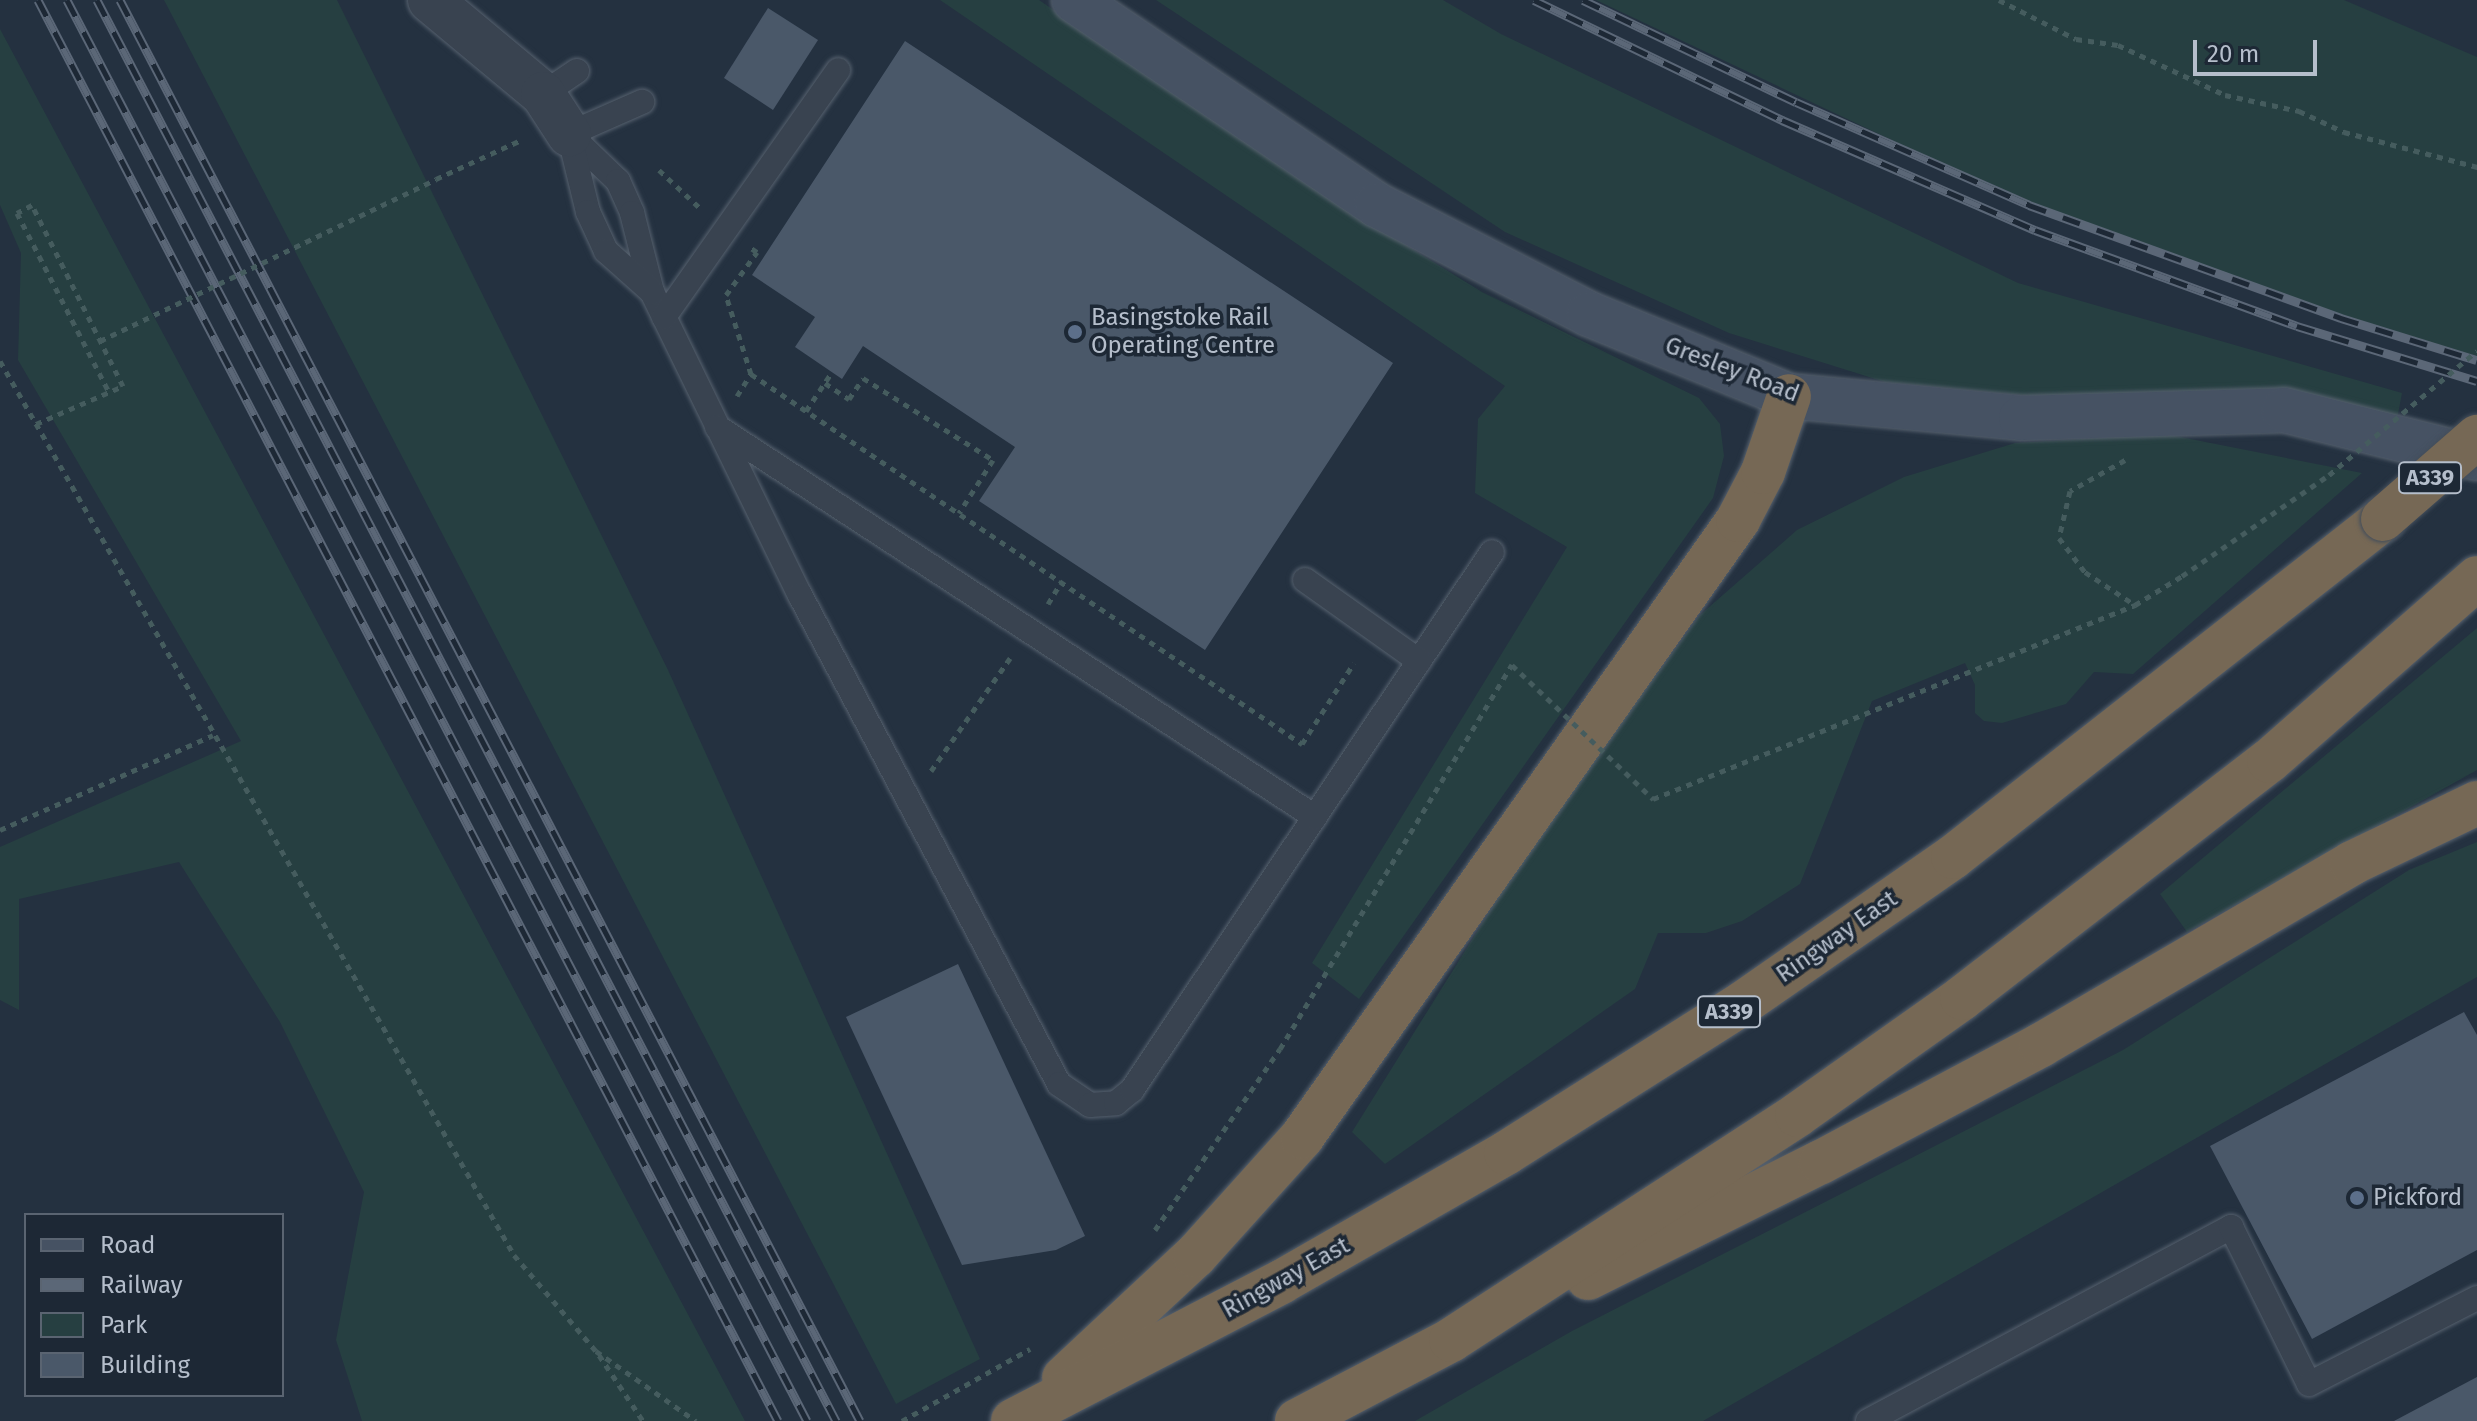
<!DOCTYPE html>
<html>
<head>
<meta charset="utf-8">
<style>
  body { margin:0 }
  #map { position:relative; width:2477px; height:1421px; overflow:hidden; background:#243140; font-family:"Fira Sans",sans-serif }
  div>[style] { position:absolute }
  .green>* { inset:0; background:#263f41 }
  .building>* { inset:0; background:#4a5869 }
  .path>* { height:5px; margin-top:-2.5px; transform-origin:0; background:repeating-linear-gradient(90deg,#455c5e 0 6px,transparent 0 12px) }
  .roads { filter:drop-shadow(0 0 2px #56616e) drop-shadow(0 0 2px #56616e) }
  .lane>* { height:24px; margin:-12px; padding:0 12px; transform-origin:12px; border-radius:12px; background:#394350 }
  .street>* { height:44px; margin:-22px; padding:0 22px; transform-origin:22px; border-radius:22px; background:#394350 }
  .secondary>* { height:44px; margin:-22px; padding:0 22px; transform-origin:22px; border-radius:22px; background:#465263 }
  .highway>* { height:44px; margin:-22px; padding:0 22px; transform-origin:22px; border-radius:22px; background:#766855 }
  .rail>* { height:9px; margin-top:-4.5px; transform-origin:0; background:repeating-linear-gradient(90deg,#1d2835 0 18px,#5b6777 0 36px); box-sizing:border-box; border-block:2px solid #5b6777 }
  .path-bridge>* { height:5px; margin-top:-2.5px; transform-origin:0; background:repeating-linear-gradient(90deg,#455c5e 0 6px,transparent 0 12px) }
  .bridges { filter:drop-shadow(0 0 2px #434e5b) drop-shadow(0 0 2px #434e5b) }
  .highway-bridge>* { height:44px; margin:-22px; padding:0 22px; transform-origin:22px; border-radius:22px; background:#766855 }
  .dots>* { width:22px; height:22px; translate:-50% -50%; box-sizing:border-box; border:4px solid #1d2835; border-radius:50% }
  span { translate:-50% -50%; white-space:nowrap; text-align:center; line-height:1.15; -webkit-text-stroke:7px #1d2835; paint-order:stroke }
  .shield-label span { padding:2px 6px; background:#1d2835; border:2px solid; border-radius:6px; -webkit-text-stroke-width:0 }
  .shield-label { font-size:22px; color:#b5becb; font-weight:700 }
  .poi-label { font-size:24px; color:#b5becb }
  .left { translate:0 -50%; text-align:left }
  .street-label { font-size:24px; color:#b5becb }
  .legend { position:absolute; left:24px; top:1213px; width:260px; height:184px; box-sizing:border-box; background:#1d2835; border:2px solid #5a6471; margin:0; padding:10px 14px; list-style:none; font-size:24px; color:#b5becb }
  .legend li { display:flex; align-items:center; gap:16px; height:40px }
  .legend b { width:40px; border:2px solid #5a6471 }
  .scale { position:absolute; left:2193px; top:40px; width:124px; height:36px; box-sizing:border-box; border:4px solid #b5becb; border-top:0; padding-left:10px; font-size:24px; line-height:28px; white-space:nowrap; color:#b5becb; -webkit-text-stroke:6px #1d2835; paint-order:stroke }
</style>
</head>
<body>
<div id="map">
  <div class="green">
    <i style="clip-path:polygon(164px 0,337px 0,668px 670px,980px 1359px,896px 1404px)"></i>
    <i style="clip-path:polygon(940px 0,1039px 0,1305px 183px,1482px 292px,1699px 398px,1720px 424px,1724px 456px,1713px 498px,1359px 999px,1312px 963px,1567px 547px,1475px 493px,1478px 419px,1505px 386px)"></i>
    <i style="clip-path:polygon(1156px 0,1443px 0,1501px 34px,2018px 283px,2402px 393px,2395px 430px,1885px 382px,1729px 333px,1505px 232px)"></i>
    <i style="clip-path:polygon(1596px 0,2344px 0,2477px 57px,2477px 360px,2341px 318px,2029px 205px)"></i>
    <i style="clip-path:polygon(0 29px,745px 1421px,362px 1421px,336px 1340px,364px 1192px,280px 1022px,179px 862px,19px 899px,19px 1010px,0 1000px,0 847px,241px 741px,18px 360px,21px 253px,0 205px)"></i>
    <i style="clip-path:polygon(2165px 434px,2362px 473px,2133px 674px,2094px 672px,2066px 704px,2002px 723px,1984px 721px,1975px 713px,1975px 685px,1965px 663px,1872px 701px,1800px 884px,1742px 921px,1706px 933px,1658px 933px,1635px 989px,1385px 1164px,1352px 1132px,1528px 850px,1700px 615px,1797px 530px,1904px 477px,2015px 443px)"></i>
    <i style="clip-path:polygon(2477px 628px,2477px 770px,2187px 932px,2160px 894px)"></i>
    <i style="clip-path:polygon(2477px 842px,2477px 977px,1703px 1421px,1415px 1421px,1572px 1331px,2123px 1050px,2409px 870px)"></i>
  </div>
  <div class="building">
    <i style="clip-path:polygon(768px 8px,818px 40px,773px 110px,724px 78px)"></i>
    <i style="clip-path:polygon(905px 41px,1393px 363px,1205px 650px,979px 501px,1015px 447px,863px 346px,842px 379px,795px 347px,815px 317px,752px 275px)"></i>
    <i style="clip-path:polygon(958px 964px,1085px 1236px,1056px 1250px,962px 1265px,846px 1017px)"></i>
    <i style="clip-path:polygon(2464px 1012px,2477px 1035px,2477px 1250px,2312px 1339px,2210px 1146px)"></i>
    <i style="clip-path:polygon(2477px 1377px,2477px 1421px,2394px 1421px)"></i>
  </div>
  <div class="path">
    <i style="left:1999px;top:0;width:86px;rotate:26.9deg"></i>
    <i style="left:2076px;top:39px;width:42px;rotate:8.1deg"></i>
    <i style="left:2118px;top:45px;width:118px;rotate:25deg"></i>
    <i style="left:2225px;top:95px;width:76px;rotate:12.2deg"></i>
    <i style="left:2299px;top:111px;width:50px;rotate:25deg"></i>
    <i style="left:2344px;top:132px;width:138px;rotate:14.7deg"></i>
    <i style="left:659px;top:170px;width:59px;rotate:42.9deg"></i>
    <i style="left:436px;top:179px;width:91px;rotate:-24.6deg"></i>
    <i style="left:0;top:361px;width:1031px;rotate:60.1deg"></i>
    <i style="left:514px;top:1255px;width:126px;rotate:49.5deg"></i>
    <i style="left:596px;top:1351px;width:122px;rotate:35deg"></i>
    <i style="left:751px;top:374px;width:664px;rotate:33.88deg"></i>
    <i style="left:1302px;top:744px;width:96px;rotate:-57.3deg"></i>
    <i style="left:825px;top:383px;width:29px;rotate:34deg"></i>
    <i style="left:849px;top:399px;width:25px;rotate:-56deg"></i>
    <i style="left:863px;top:378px;width:154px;rotate:32.2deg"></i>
    <i style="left:993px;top:460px;width:63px;rotate:122.7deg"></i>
    <i style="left:737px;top:396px;width:26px;rotate:-58deg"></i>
    <i style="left:751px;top:374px;width:83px;rotate:-107.6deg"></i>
    <i style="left:726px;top:295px;width:53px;rotate:-54.2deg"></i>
    <i style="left:757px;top:252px;width:7px;rotate:-146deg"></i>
    <i style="left:806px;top:411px;width:47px;rotate:-56.3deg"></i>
    <i style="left:36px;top:424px;width:95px;rotate:-23.6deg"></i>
    <i style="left:123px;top:386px;width:203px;rotate:-116.7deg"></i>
    <i style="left:32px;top:205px;width:17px;rotate:152deg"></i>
    <i style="left:17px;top:213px;width:201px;rotate:62.8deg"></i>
    <i style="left:2125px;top:460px;width:63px;rotate:150.6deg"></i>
    <i style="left:2070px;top:491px;width:48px;rotate:103.2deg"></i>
    <i style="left:2059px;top:538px;width:43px;rotate:52.6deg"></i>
    <i style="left:2085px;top:572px;width:60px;rotate:33.4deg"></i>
    <i style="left:1048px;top:604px;width:27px;rotate:-59deg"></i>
    <i style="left:931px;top:771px;width:138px;rotate:-55deg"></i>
    <i style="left:1653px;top:799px;width:520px;rotate:-21.92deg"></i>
    <i style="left:2135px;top:605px;width:55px;rotate:-31.7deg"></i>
    <i style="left:0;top:830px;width:233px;rotate:-24deg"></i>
    <i style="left:1155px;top:1230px;width:220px;rotate:-55.4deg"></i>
    <i style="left:1280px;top:1049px;width:449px;rotate:-58.9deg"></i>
    <i style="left:599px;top:1355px;width:79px;rotate:56.3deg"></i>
    <i style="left:902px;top:1421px;width:147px;rotate:-29.4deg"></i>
  </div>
  <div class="roads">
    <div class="lane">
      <i style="left:543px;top:94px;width:41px;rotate:-34.1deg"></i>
      <i style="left:569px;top:134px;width:68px;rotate:43.8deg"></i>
      <i style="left:618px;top:181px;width:35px;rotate:66deg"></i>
      <i style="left:632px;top:213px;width:81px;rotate:75.8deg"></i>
      <i style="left:652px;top:292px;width:337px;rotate:64deg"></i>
      <i style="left:800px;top:595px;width:553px;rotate:62.09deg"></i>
      <i style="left:1059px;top:1084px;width:37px;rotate:34deg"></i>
      <i style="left:1090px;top:1105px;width:26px;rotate:-4deg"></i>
      <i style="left:1116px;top:1103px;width:21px;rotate:-39deg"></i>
      <i style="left:1132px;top:1090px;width:647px;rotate:-56.21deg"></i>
      <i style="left:569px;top:134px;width:80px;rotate:76.3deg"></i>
      <i style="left:588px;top:212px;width:43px;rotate:65.2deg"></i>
      <i style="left:606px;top:251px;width:62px;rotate:41.7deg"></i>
      <i style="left:569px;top:134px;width:80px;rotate:-23.7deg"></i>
      <i style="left:664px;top:317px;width:302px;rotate:-54.8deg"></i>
      <i style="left:717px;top:427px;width:714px;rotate:33.11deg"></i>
      <i style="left:1305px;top:580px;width:140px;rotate:35.4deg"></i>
      <i style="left:1868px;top:1421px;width:412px;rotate:-28.1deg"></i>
      <i style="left:2231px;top:1227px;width:175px;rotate:63.6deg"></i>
      <i style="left:2309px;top:1384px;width:189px;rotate:-27.1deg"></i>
    </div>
    <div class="street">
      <i style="left:430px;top:0;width:147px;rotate:39.8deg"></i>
      <i style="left:543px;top:94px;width:48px;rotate:57deg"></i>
    </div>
    <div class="secondary">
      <i style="left:1074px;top:0;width:366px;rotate:34.1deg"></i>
      <i style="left:1377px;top:205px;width:238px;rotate:27.2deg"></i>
      <i style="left:1589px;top:314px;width:216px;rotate:22.3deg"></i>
      <i style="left:1789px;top:396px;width:233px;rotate:5.4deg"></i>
      <i style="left:2021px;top:418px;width:263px;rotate:-1.7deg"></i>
      <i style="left:2284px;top:410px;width:199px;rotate:14deg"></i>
    </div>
    <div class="highway">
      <i style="left:1588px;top:1278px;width:260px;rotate:-26.5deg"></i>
      <i style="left:1821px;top:1162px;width:249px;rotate:-28deg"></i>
      <i style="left:2041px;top:1045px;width:360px;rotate:-30.3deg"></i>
      <i style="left:2352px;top:863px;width:139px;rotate:-25.6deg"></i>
      <i style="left:1064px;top:1378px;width:179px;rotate:-43deg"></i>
      <i style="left:1195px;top:1256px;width:160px;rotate:-48deg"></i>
      <i style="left:1302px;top:1137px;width:756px;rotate:-54.75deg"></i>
      <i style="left:1738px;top:520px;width:54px;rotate:-62.5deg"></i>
      <i style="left:1763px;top:472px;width:80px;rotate:-71.1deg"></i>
      <i style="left:1013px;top:1421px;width:302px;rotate:-27.4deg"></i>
      <i style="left:1281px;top:1282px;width:259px;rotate:-29.8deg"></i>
      <i style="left:1506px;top:1153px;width:280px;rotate:-32.3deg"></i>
      <i style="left:1743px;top:1003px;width:256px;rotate:-34.8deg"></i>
      <i style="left:1953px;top:857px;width:547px;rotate:-38.17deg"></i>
      <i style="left:1297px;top:1421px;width:174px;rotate:-27.7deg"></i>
      <i style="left:1451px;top:1340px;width:413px;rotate:-33deg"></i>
      <i style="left:1797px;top:1115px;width:202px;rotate:-35.3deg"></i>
      <i style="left:1962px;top:998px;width:388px;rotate:-37.7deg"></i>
      <i style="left:2269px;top:761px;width:277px;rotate:-41.3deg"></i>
    </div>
  </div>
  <div class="rail">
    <i style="left:38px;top:0;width:1602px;rotate:62.49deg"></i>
    <i style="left:67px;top:0;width:1602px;rotate:62.49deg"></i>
    <i style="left:97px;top:0;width:1602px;rotate:62.52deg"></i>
    <i style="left:120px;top:0;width:1602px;rotate:62.49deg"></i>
    <i style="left:1534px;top:0;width:276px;rotate:25.8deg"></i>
    <i style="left:1782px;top:120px;width:276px;rotate:23.5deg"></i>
    <i style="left:2035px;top:230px;width:279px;rotate:20.1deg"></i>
    <i style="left:2297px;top:326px;width:188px;rotate:17deg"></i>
    <i style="left:1583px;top:0;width:236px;rotate:25.6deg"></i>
    <i style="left:1796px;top:102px;width:255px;rotate:23.8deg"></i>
    <i style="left:2029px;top:205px;width:332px;rotate:19.9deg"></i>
    <i style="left:2341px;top:318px;width:142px;rotate:17.2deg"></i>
  </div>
  <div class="path-bridge">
    <i style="left:100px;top:341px;width:373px;rotate:-25.7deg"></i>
    <i style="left:2182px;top:576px;width:178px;rotate:-34.5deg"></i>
    <i style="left:2329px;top:475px;width:193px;rotate:-40deg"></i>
    <i style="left:1512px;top:665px;width:195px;rotate:43.5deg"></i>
  </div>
  <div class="bridges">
    <div class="highway-bridge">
      <i style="left:2383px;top:519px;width:125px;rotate:-41.1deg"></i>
    </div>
  </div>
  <div class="dots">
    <i style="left:1075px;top:332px;background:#5c6f8a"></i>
    <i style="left:2357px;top:1198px;background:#5c6f8a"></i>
  </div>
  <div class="shield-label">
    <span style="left:2430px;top:478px">A339</span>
    <span style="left:1729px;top:1012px">A339</span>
  </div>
  <div class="poi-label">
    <span class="left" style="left:1091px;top:332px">Basingstoke Rail<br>Operating Centre</span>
    <span class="left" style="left:2373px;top:1198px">Pickford</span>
  </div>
  <div class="street-label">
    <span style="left:1732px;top:370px;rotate:21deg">Gresley Road</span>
    <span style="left:1837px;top:937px;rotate:-35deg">Ringway East</span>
    <span style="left:1286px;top:1278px;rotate:-29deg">Ringway East</span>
  </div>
  <ul class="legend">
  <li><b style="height:10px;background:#465263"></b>Road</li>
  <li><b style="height:10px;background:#5b6777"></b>Railway</li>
  <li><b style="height:22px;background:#263f41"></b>Park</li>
  <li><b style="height:22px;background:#4a5869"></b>Building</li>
  </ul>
  <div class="scale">20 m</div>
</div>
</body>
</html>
